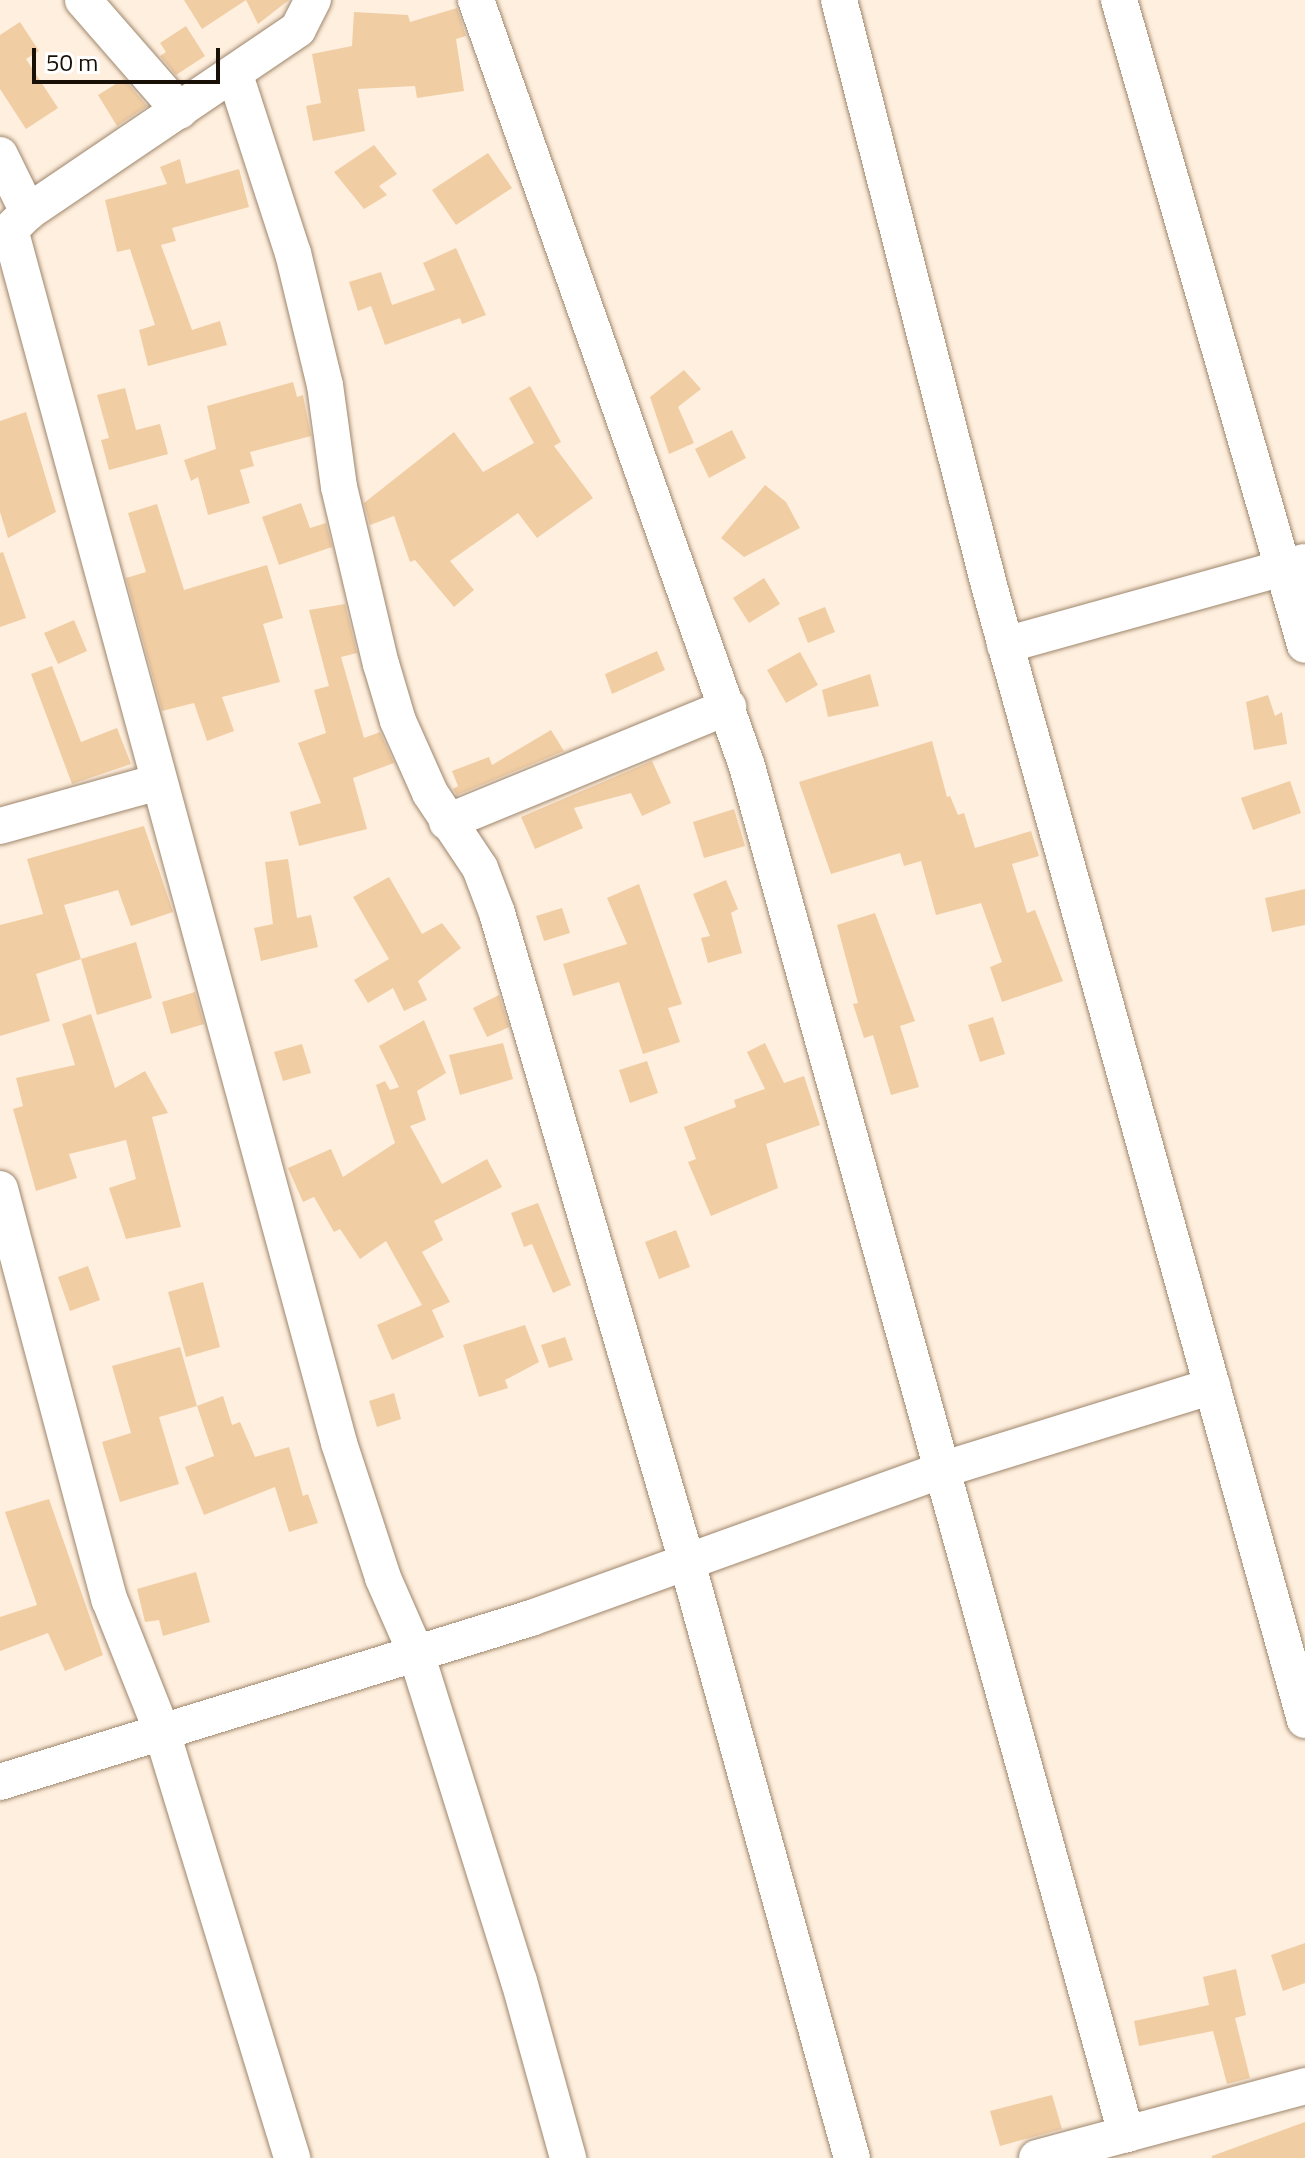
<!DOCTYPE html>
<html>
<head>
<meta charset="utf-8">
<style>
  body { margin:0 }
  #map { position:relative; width:1305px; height:2158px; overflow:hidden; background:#ffefde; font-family:"Titillium Web",sans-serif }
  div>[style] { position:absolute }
  .building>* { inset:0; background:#f1cda4 }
  .roads { filter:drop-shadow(0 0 2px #9e866c) drop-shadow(0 0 2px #9e866c) }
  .minor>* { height:36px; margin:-18px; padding:0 18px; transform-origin:18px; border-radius:18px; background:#fff }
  span { translate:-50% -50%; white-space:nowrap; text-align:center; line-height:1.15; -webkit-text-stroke:8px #fff; paint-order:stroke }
  .scale { position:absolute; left:32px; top:48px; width:188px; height:36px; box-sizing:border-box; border:4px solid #180f06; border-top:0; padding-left:10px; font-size:24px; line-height:28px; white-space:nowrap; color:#180f06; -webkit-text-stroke:6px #fff; paint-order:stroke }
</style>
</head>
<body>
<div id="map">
  <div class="building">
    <i style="clip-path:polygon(184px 0,289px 0,258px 24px,246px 0,202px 29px)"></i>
    <i style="clip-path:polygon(457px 8px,466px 36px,456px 39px,464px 91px,417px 98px,415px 86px,358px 89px,365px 131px,313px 141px,306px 106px,321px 103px,312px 54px,352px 46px,354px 12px,408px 15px,410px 22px)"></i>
    <i style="clip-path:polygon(20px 22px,39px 51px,26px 59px,58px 108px,26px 129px,0 89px,0 35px)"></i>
    <i style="clip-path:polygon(186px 26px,205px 56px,176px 75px,160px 56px,166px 52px,160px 43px)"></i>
    <i style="clip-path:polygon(124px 79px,147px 106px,117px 126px,98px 95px)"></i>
    <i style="clip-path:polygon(374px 145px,397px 174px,379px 186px,387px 195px,364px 209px,334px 172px)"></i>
    <i style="clip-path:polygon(488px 153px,512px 188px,456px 225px,432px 190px)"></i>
    <i style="clip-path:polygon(180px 159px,186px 184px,239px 169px,249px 207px,172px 228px,176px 241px,161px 245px,192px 330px,220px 321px,227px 345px,148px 366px,139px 330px,155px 325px,130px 249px,117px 252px,105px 200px,167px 184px,160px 167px)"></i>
    <i style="clip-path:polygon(456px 248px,486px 315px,462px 324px,460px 318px,385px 345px,371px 306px,358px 311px,349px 282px,381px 272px,392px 305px,435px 290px,423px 263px)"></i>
    <i style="clip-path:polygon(684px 370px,701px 389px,678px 407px,694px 443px,669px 454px,650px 397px)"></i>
    <i style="clip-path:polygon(293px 382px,297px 397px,303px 395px,311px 436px,250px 452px,254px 466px,240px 470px,250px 503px,208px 515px,198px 477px,191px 481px,184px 460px,216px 449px,207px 406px)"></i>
    <i style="clip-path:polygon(530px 386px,561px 442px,554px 446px,593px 498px,537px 538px,518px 513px,450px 561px,474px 590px,454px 607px,415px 560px,410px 562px,394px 516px,370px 525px,364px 503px,454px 432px,483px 472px,534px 443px,509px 398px)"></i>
    <i style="clip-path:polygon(125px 388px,136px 430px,160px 424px,168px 454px,109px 470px,101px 440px,109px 438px,97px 395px)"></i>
    <i style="clip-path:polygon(26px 412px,56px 512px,8px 538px,0 512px,0 421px)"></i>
    <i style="clip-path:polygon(732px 430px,746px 458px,709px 478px,695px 449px)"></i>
    <i style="clip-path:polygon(765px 485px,786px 502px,800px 528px,744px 557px,721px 538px)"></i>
    <i style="clip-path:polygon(301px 503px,310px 528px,326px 523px,332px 547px,279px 565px,262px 517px)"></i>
    <i style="clip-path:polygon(157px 504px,184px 590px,267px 565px,283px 618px,263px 624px,280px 682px,222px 697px,234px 731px,207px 741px,194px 703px,162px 711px,126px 578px,146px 572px,128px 513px)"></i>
    <i style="clip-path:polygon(3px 552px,26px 618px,0 627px,0 553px)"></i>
    <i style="clip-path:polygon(764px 578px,780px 604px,749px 623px,733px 598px)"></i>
    <i style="clip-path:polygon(345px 604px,357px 653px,341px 657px,364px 738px,380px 732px,394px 763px,353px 778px,367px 829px,299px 846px,290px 812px,321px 803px,298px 743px,326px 733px,314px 690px,329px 686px,309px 610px)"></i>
    <i style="clip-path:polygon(825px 607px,835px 632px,808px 643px,798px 618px)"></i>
    <i style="clip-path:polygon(74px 620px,87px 651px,58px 664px,44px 633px)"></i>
    <i style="clip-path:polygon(657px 651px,665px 670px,612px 694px,605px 674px)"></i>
    <i style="clip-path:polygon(800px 652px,818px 685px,786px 703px,767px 670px)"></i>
    <i style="clip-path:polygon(52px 666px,81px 742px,117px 728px,131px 764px,72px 784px,31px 674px)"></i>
    <i style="clip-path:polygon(870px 674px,879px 706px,828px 717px,822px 690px)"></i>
    <i style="clip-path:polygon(1268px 695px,1275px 716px,1282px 712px,1287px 744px,1254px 750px,1246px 702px)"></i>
    <i style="clip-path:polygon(551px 730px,564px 751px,457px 795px,453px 789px,458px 786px,452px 771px,489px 757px,492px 765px)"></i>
    <i style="clip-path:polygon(932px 741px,947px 797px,950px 796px,958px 815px,964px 813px,975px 848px,1031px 831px,1039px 856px,1012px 864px,1027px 913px,1035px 910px,1063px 981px,1002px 1002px,990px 967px,1002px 962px,981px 903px,936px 915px,921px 861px,904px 866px,900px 853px,831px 874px,799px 782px)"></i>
    <i style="clip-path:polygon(652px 761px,671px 803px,642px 816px,631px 793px,574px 808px,583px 828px,535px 849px,521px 817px)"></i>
    <i style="clip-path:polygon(1290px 781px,1301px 813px,1253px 830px,1241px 798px)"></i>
    <i style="clip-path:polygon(734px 809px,745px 846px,704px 858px,693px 822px)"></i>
    <i style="clip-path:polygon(144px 826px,173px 912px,131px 926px,118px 890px,64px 905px,81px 959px,36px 974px,50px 1021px,0 1036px,0 925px,43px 914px,27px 859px)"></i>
    <i style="clip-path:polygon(288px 859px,297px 918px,311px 915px,318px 947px,261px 961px,254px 928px,273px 924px,265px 862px)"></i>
    <i style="clip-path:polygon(389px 877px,422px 934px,442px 923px,461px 948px,418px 981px,427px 1000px,404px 1011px,393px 988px,368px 1003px,354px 980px,389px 959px,353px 897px)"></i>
    <i style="clip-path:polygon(726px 880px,738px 909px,731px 913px,742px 953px,708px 963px,701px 938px,710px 936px,693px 894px)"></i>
    <i style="clip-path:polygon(639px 884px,682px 1004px,668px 1008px,680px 1042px,643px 1054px,619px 982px,573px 996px,563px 964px,627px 944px,607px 898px)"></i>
    <i style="clip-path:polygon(1305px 889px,1305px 925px,1272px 932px,1265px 898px)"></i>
    <i style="clip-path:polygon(562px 908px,570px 933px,544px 941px,536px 916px)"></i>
    <i style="clip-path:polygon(875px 913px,915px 1021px,900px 1026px,919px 1087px,891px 1095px,873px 1035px,864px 1038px,853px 1004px,858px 1003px,837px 925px)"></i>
    <i style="clip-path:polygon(136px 942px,152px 998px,97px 1015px,81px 959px)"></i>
    <i style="clip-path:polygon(195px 992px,204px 1024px,171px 1034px,162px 1002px)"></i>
    <i style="clip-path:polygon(499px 995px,509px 1027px,487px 1037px,473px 1008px)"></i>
    <i style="clip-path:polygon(91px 1014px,115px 1088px,145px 1071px,168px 1113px,152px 1117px,181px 1227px,126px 1239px,109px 1188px,136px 1179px,126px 1140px,69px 1154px,77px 1178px,36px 1191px,13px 1109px,23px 1106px,16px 1078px,75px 1065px,62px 1024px)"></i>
    <i style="clip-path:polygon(993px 1017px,1005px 1054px,980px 1062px,968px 1025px)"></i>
    <i style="clip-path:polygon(424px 1020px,446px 1073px,417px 1091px,426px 1120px,410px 1126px,442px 1184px,487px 1159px,502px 1187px,434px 1221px,443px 1240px,422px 1252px,450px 1302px,432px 1310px,444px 1337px,392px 1360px,377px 1325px,422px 1305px,386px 1241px,360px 1259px,340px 1229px,334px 1232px,314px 1197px,303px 1202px,288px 1168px,331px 1149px,343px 1177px,395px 1143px,376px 1085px,385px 1081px,390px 1090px,399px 1087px,379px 1046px)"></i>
    <i style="clip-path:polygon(503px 1043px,513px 1079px,460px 1095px,449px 1055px)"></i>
    <i style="clip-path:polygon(765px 1043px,784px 1083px,804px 1076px,820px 1125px,766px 1144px,778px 1188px,711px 1216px,688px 1162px,696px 1159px,684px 1127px,736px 1107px,734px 1100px,765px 1089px,747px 1052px)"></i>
    <i style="clip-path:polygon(302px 1044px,311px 1073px,283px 1081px,274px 1052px)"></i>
    <i style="clip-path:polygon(647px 1061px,658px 1093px,630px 1103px,619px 1070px)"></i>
    <i style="clip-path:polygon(538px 1203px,571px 1285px,553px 1293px,532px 1244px,524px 1247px,511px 1213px)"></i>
    <i style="clip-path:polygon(676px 1230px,690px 1267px,659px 1279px,645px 1242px)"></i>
    <i style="clip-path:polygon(88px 1266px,100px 1300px,70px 1311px,58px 1277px)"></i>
    <i style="clip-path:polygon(203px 1282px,220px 1347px,186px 1357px,168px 1292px)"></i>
    <i style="clip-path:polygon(525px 1325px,539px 1362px,505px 1380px,508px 1388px,479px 1397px,463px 1345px)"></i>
    <i style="clip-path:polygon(565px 1337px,573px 1360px,549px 1368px,541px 1345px)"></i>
    <i style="clip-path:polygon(180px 1347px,197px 1406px,159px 1417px,179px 1484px,120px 1502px,102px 1442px,131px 1433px,112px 1366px)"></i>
    <i style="clip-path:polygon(394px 1393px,401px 1419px,377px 1427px,369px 1401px)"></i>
    <i style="clip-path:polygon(223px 1396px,232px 1425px,240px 1422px,255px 1457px,289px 1447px,303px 1496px,308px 1494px,318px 1523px,289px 1532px,275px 1487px,204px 1515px,185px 1467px,214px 1456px,197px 1406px)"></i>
    <i style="clip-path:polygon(49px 1499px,103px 1655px,65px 1671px,48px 1633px,0 1651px,0 1617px,37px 1605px,5px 1512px)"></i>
    <i style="clip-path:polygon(196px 1572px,210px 1622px,163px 1636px,159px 1620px,145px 1622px,137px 1589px)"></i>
    <i style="clip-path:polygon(1305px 1943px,1305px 1983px,1283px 1991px,1271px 1955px)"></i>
    <i style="clip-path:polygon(1236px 1969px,1246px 2015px,1235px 2018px,1250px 2078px,1227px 2084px,1213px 2031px,1139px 2046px,1134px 2021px,1209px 2005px,1203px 1977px)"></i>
    <i style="clip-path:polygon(1052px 2095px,1062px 2129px,1000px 2146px,990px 2111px)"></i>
    <i style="clip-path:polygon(1305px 2122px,1305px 2158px,1212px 2158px,1212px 2156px)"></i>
  </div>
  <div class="roads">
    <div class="minor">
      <i style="left:83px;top:0;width:147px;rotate:48.9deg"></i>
      <i style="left:476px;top:0;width:813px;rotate:70.52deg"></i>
      <i style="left:747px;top:766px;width:1420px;rotate:74.51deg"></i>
      <i style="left:839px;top:0;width:608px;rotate:75.62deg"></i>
      <i style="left:990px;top:589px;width:1174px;rotate:74.44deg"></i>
      <i style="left:1119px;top:0;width:671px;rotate:73.91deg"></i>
      <i style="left:235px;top:75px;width:187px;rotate:72deg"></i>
      <i style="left:293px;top:253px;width:136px;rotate:76.4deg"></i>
      <i style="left:325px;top:385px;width:103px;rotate:82.2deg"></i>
      <i style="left:339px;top:487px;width:182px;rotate:76.7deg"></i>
      <i style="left:381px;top:664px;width:59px;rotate:73.4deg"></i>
      <i style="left:398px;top:721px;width:79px;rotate:66deg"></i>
      <i style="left:430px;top:793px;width:90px;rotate:56.3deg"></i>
      <i style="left:480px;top:868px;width:48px;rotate:69.3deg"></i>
      <i style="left:497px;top:913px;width:676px;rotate:73.68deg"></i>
      <i style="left:687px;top:1562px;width:618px;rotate:74.53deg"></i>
      <i style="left:0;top:155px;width:64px;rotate:63.8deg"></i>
      <i style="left:11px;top:233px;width:1254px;rotate:74.83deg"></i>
      <i style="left:339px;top:1443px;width:142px;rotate:71.9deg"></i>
      <i style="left:383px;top:1578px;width:82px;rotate:66.3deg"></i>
      <i style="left:416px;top:1653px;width:344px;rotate:72.6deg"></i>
      <i style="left:519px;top:1981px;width:184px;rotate:74.5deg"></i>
      <i style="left:0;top:240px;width:40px;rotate:-45deg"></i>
      <i style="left:28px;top:212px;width:326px;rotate:-34.1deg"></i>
      <i style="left:298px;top:29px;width:33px;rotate:-63deg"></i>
      <i style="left:1005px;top:645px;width:310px;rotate:-15.5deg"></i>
      <i style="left:447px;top:822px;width:304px;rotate:-22.3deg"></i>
      <i style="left:0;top:826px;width:165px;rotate:-15.5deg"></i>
      <i style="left:0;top:1189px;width:426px;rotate:75.1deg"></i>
      <i style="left:110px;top:1601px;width:138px;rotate:68.3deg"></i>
      <i style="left:161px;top:1729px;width:449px;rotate:73deg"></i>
      <i style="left:0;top:1782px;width:556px;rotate:-17.16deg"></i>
      <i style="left:531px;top:1618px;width:436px;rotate:-19.8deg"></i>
      <i style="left:941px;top:1470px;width:284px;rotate:-17.2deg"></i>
      <i style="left:1037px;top:2158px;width:278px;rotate:-15deg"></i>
    </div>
  </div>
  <div class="scale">50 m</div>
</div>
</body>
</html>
